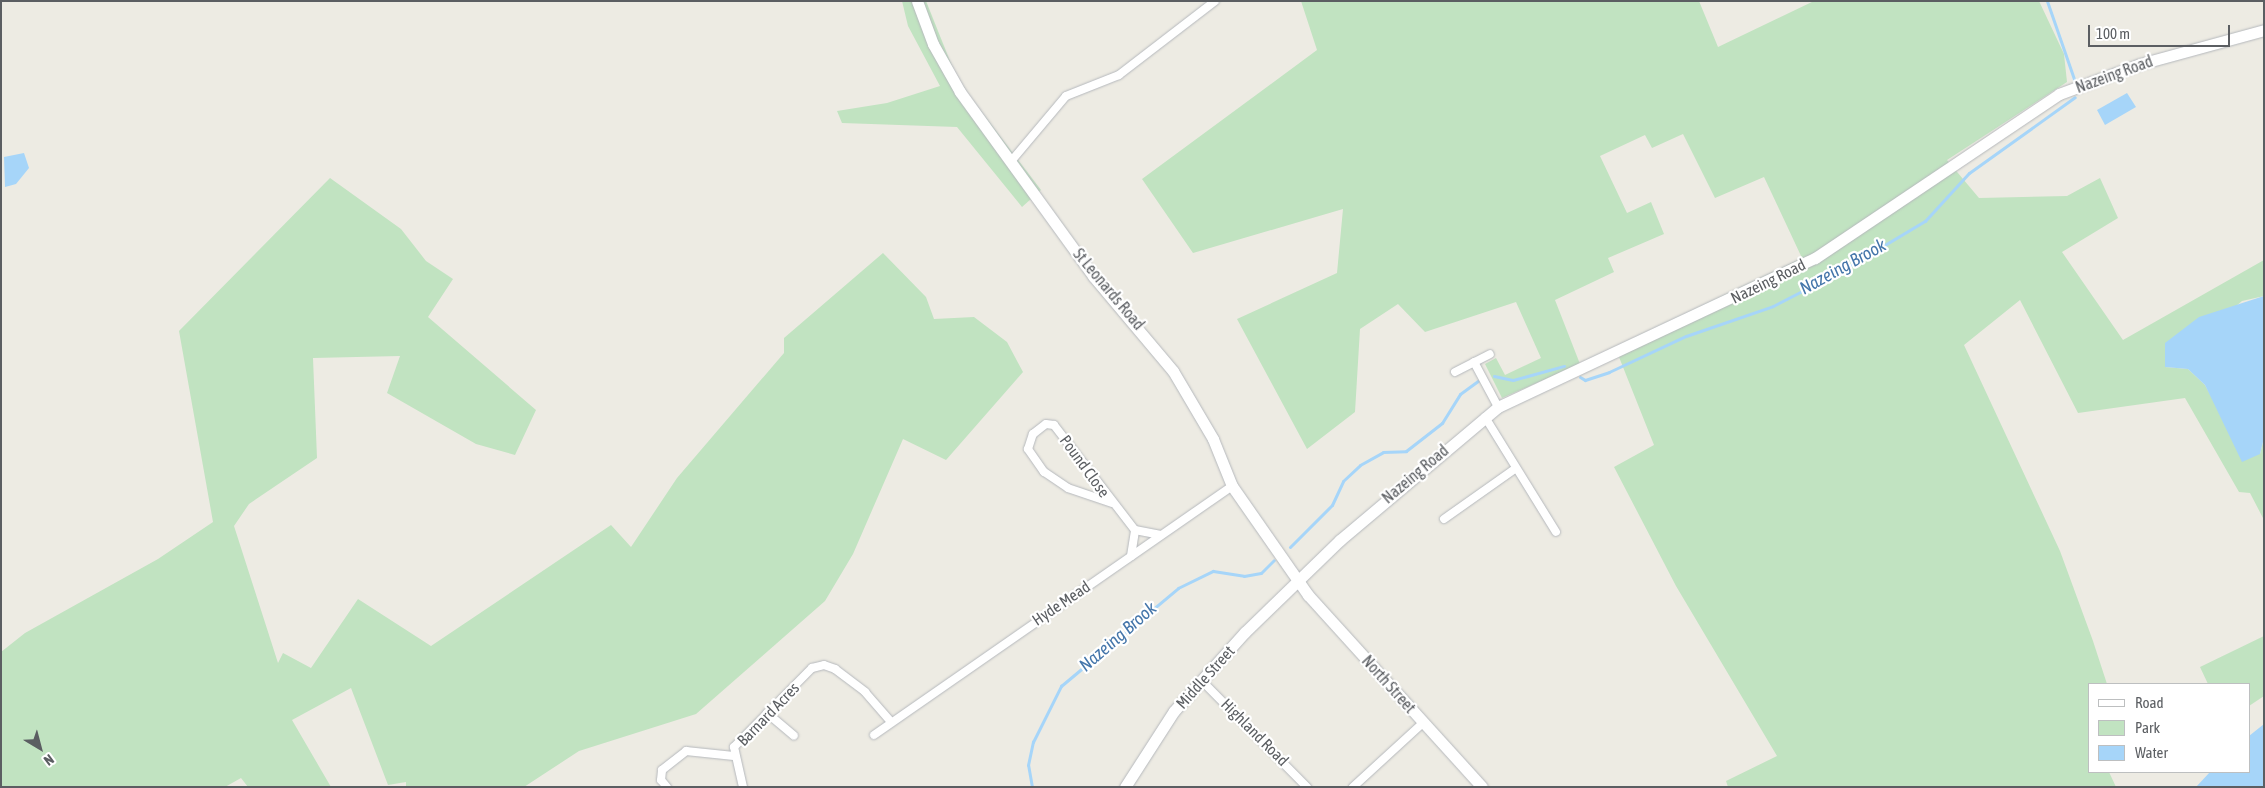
<!DOCTYPE html>
<html>
<head>
<meta charset="utf-8">
<style>
  body { margin:0 }
  #map { position:relative; width:2265px; height:788px; overflow:hidden; background:#edebe3; font-family:"Asap Condensed",sans-serif }
  div>[style] { position:absolute }
  .green>* { inset:0; background:#c1e3c1 }
  .water>* { inset:0; background:#a6d5f9 }
  .stream>* { height:3px; margin:-1.5px; padding:0 1.5px; transform-origin:1.5px; border-radius:1.5px; background:#a6d5f9 }
  .roads { filter:drop-shadow(0 0 1px #b5b8bc) drop-shadow(0 0 1px #b5b8bc) }
  .street>* { height:8px; margin:-4px; padding:0 4px; transform-origin:4px; border-radius:4px; background:#fff }
  .secondary>* { height:11px; margin:-5.5px; padding:0 5.5px; transform-origin:5.5px; border-radius:5.5px; background:#fff }
  span { translate:-50% -50%; white-space:nowrap; text-align:center; line-height:1.15; -webkit-text-stroke:4.5px #fff; paint-order:stroke }
  .street-label { font-size:16px; color:#5b5e62 }
  .water-label { font-size:18px; color:#4576aa; font-style:italic }
  .frame { position:absolute; inset:0; border:2px solid #5b5e62; pointer-events:none }
  .legend { position:absolute; left:2088px; top:683px; width:162px; height:90px; box-sizing:border-box; background:#fff; border:1px solid #bdbfc0; margin:0; padding:6px 9px; list-style:none; font-size:15px; color:#5b5e62 }
  .legend li { display:flex; align-items:center; gap:10px; height:25px }
  .legend b { width:25px; border:1px solid #bdbfc0 }
  .north { position:absolute; left:15px; top:723px; width:50px; height:50px; -webkit-text-stroke:4px #fff; paint-order:stroke; rotate:143deg; font-size:14px; font-weight:700; line-height:20px; text-align:center; color:#5b5e62 }
  .north::after { content:''; display:block; margin:auto; width:18px; height:22px; background:#5b5e62; clip-path:polygon(50% 0,100% 100%,50% 72%,0 100%) }
  .scale { position:absolute; left:2088px; top:25px; width:142px; height:22px; box-sizing:border-box; border:2px solid #5b5e62; border-top:0; padding-left:6px; font-size:15px; line-height:18px; white-space:nowrap; color:#5b5e62; -webkit-text-stroke:4px #fff; paint-order:stroke }
</style>
</head>
<body>
<div id="map">
  <div class="green">
    <i style="clip-path:polygon(902px 1px,926px 1px,958px 81px,1041px 190px,1022px 207px,957px 127px,842px 123px,837px 111px,887px 103px,940px 86px,908px 26px)"></i>
    <i style="clip-path:polygon(1301px 1px,1699px 1px,1718px 47px,1814px 1px,2039px 1px,2064px 54px,2067px 82px,1947px 160px,1979px 198px,2067px 196px,2100px 178px,2118px 218px,2062px 252px,2123px 340px,2264px 260px,2264px 296px,2242px 301px,2165px 367px,2188px 369px,2205px 385px,2224px 421px,2260px 454px,2264px 438px,2264px 520px,2250px 493px,2239px 492px,2185px 398px,2078px 413px,2020px 300px,1964px 345px,2060px 551px,2093px 641px,2107px 684px,2089px 684px,2089px 772px,2109px 772px,2116px 787px,1728px 787px,1726px 781px,1777px 756px,1676px 586px,1614px 467px,1654px 445px,1615px 347px,1802px 258px,1764px 177px,1715px 198px,1683px 134px,1652px 148px,1645px 135px,1600px 156px,1627px 213px,1651px 202px,1664px 234px,1608px 258px,1614px 272px,1555px 300px,1580px 364px,1502px 398px,1485px 364px,1496px 358px,1505px 375px,1541px 358px,1516px 302px,1425px 332px,1398px 304px,1360px 329px,1355px 412px,1307px 449px,1237px 319px,1337px 273px,1343px 209px,1193px 253px,1142px 179px,1317px 50px)"></i>
    <i style="clip-path:polygon(330px 178px,401px 229px,426px 261px,453px 279px,428px 317px,536px 410px,515px 455px,476px 444px,387px 393px,400px 356px,313px 358px,317px 458px,249px 504px,234px 526px,278px 663px,283px 653px,311px 668px,358px 599px,431px 646px,611px 525px,631px 547px,677px 478px,784px 353px,784px 338px,883px 253px,926px 297px,934px 319px,974px 317px,1007px 342px,1023px 372px,946px 460px,903px 439px,853px 554px,825px 601px,696px 714px,579px 751px,524px 787px,406px 787px,406px 782px,388px 785px,351px 688px,292px 720px,331px 787px,248px 787px,241px 778px,225px 787px,1px 787px,1px 652px,25px 633px,158px 559px,213px 522px,179px 331px)"></i>
    <i style="clip-path:polygon(2264px 636px,2264px 696px,2249px 706px,2249px 684px,2208px 684px,2200px 667px)"></i>
  </div>
  <div class="water">
    <i style="clip-path:polygon(2127px 93px,2136px 107px,2105px 125px,2097px 110px)"></i>
    <i style="clip-path:polygon(24px 153px,29px 168px,16px 184px,5px 187px,4px 157px)"></i>
    <i style="clip-path:polygon(2264px 296px,2264px 438px,2260px 454px,2242px 462px,2205px 385px,2188px 369px,2165px 367px,2165px 343px,2199px 317px)"></i>
    <i style="clip-path:polygon(2264px 724px,2264px 787px,2196px 787px,2210px 772px,2249px 772px,2249px 736px)"></i>
  </div>
  <div class="stream">
    <i style="left:2047px;top:1px;width:86px;rotate:70.9deg"></i>
    <i style="left:1494px;top:376px;width:19px;rotate:12deg"></i>
    <i style="left:1513px;top:380px;width:53px;rotate:-15.4deg"></i>
    <i style="left:1580px;top:377px;width:6px;rotate:31deg"></i>
    <i style="left:1585px;top:380px;width:25px;rotate:-18deg"></i>
    <i style="left:1609px;top:372px;width:85px;rotate:-25.1deg"></i>
    <i style="left:1686px;top:336px;width:92px;rotate:-19deg"></i>
    <i style="left:1773px;top:306px;width:76px;rotate:-27.2deg"></i>
    <i style="left:1841px;top:271px;width:98px;rotate:-30.8deg"></i>
    <i style="left:1925px;top:221px;width:65px;rotate:-47.5deg"></i>
    <i style="left:1969px;top:173px;width:130px;rotate:-35.6deg"></i>
    <i style="left:1290px;top:547px;width:59px;rotate:-45deg"></i>
    <i style="left:1332px;top:505px;width:26px;rotate:-65deg"></i>
    <i style="left:1343px;top:481px;width:23px;rotate:-43deg"></i>
    <i style="left:1360px;top:465px;width:26px;rotate:-29deg"></i>
    <i style="left:1383px;top:452px;width:23px;rotate:-2deg"></i>
    <i style="left:1406px;top:451px;width:46px;rotate:-37.9deg"></i>
    <i style="left:1442px;top:423px;width:34px;rotate:-58deg"></i>
    <i style="left:1460px;top:394px;width:22px;rotate:-36deg"></i>
    <i style="left:1032px;top:787px;width:22px;rotate:-100deg"></i>
    <i style="left:1028px;top:765px;width:24px;rotate:-78deg"></i>
    <i style="left:1033px;top:742px;width:63px;rotate:-63.4deg"></i>
    <i style="left:1061px;top:686px;width:153px;rotate:-39.9deg"></i>
    <i style="left:1178px;top:588px;width:39px;rotate:-26deg"></i>
    <i style="left:1213px;top:571px;width:31px;rotate:9deg"></i>
    <i style="left:1244px;top:576px;width:17px;rotate:-10deg"></i>
    <i style="left:1261px;top:573px;width:18px;rotate:-45deg"></i>
  </div>
  <div class="roads">
    <div class="street">
      <i style="left:1013px;top:159px;width:82px;rotate:-49.9deg"></i>
      <i style="left:1066px;top:96px;width:57px;rotate:-21.6deg"></i>
      <i style="left:1119px;top:75px;width:121px;rotate:-37.6deg"></i>
      <i style="left:1474px;top:362px;width:51px;rotate:61.9deg"></i>
      <i style="left:1455px;top:372px;width:39px;rotate:-27deg"></i>
      <i style="left:1485px;top:417px;width:135px;rotate:58.3deg"></i>
      <i style="left:1112px;top:503px;width:46px;rotate:-161.2deg"></i>
      <i style="left:1068px;top:488px;width:29px;rotate:-146deg"></i>
      <i style="left:1044px;top:472px;width:28px;rotate:-125deg"></i>
      <i style="left:1028px;top:449px;width:16px;rotate:-72deg"></i>
      <i style="left:1033px;top:434px;width:16px;rotate:-38deg"></i>
      <i style="left:1046px;top:424px;width:8px;rotate:7deg"></i>
      <i style="left:1054px;top:425px;width:133px;rotate:52.4deg"></i>
      <i style="left:1135px;top:530px;width:25px;rotate:11deg"></i>
      <i style="left:1444px;top:519px;width:88px;rotate:-35.3deg"></i>
      <i style="left:1131px;top:556px;width:26px;rotate:-81deg"></i>
      <i style="left:1201px;top:680px;width:151px;rotate:45.3deg"></i>
      <i style="left:767px;top:713px;width:35px;rotate:40deg"></i>
      <i style="left:874px;top:735px;width:436px;rotate:-34.8deg"></i>
      <i style="left:667px;top:787px;width:9px;rotate:-131deg"></i>
      <i style="left:661px;top:780px;width:10px;rotate:-84deg"></i>
      <i style="left:662px;top:770px;width:31px;rotate:-38deg"></i>
      <i style="left:686px;top:751px;width:48px;rotate:5.9deg"></i>
      <i style="left:743px;top:787px;width:41px;rotate:-102.7deg"></i>
      <i style="left:734px;top:747px;width:111px;rotate:-45.4deg"></i>
      <i style="left:812px;top:668px;width:12px;rotate:-14deg"></i>
      <i style="left:824px;top:665px;width:12px;rotate:20deg"></i>
      <i style="left:835px;top:669px;width:38px;rotate:37deg"></i>
      <i style="left:865px;top:692px;width:38px;rotate:49deg"></i>
      <i style="left:1353px;top:787px;width:96px;rotate:-42.5deg"></i>
    </div>
    <div class="secondary">
      <i style="left:917px;top:1px;width:46px;rotate:69.6deg"></i>
      <i style="left:933px;top:44px;width:55px;rotate:60.6deg"></i>
      <i style="left:960px;top:92px;width:227px;rotate:54.1deg"></i>
      <i style="left:1093px;top:276px;width:124px;rotate:49.9deg"></i>
      <i style="left:1173px;top:371px;width:79px;rotate:59.5deg"></i>
      <i style="left:1213px;top:439px;width:51px;rotate:68deg"></i>
      <i style="left:1232px;top:486px;width:133px;rotate:55.1deg"></i>
      <i style="left:1308px;top:595px;width:259px;rotate:47.8deg"></i>
      <i style="left:1125px;top:787px;width:90px;rotate:-57.2deg"></i>
      <i style="left:1174px;top:711px;width:106px;rotate:-48.1deg"></i>
      <i style="left:1245px;top:632px;width:132px;rotate:-44.1deg"></i>
      <i style="left:1340px;top:540px;width:207px;rotate:-40.1deg"></i>
      <i style="left:1498px;top:407px;width:350px;rotate:-25.2deg"></i>
      <i style="left:1815px;top:258px;width:294px;rotate:-33.9deg"></i>
      <i style="left:2059px;top:94px;width:86px;rotate:-20.3deg"></i>
      <i style="left:2140px;top:64px;width:129px;rotate:-15.3deg"></i>
    </div>
  </div>
  <div class="street-label">
    <span style="left:2114px;top:74px;rotate:-20deg">Nazeing Road</span>
    <span style="left:1768px;top:281px;rotate:-26deg">Nazeing Road</span>
    <span style="left:1109px;top:289px;rotate:50deg">St Leonards Road</span>
    <span style="left:1085px;top:466px;rotate:54deg">Pound Close</span>
    <span style="left:1415px;top:474px;rotate:-40deg">Nazeing Road</span>
    <span style="left:1061px;top:603px;rotate:-34deg">Hyde Mead</span>
    <span style="left:1205px;top:677px;rotate:-48deg">Middle Street</span>
    <span style="left:1389px;top:684px;rotate:48deg">North Street</span>
    <span style="left:768px;top:714px;rotate:-46deg">Barnard Acres</span>
    <span style="left:1255px;top:732px;rotate:45deg">Highland Road</span>
  </div>
  <div class="water-label">
    <span style="left:1843px;top:267px;rotate:-29deg">Nazeing Brook</span>
    <span style="left:1118px;top:637px;rotate:-41deg">Nazeing Brook</span>
  </div>
  <div class="frame"></div>
  <ul class="legend">
  <li><b style="height:6px;background:#fff"></b>Road</li>
  <li><b style="height:14px;background:#c1e3c1"></b>Park</li>
  <li><b style="height:14px;background:#a6d5f9"></b>Water</li>
  </ul>
  <div class="north">N</div>
  <div class="scale">100 m</div>
</div>
</body>
</html>
